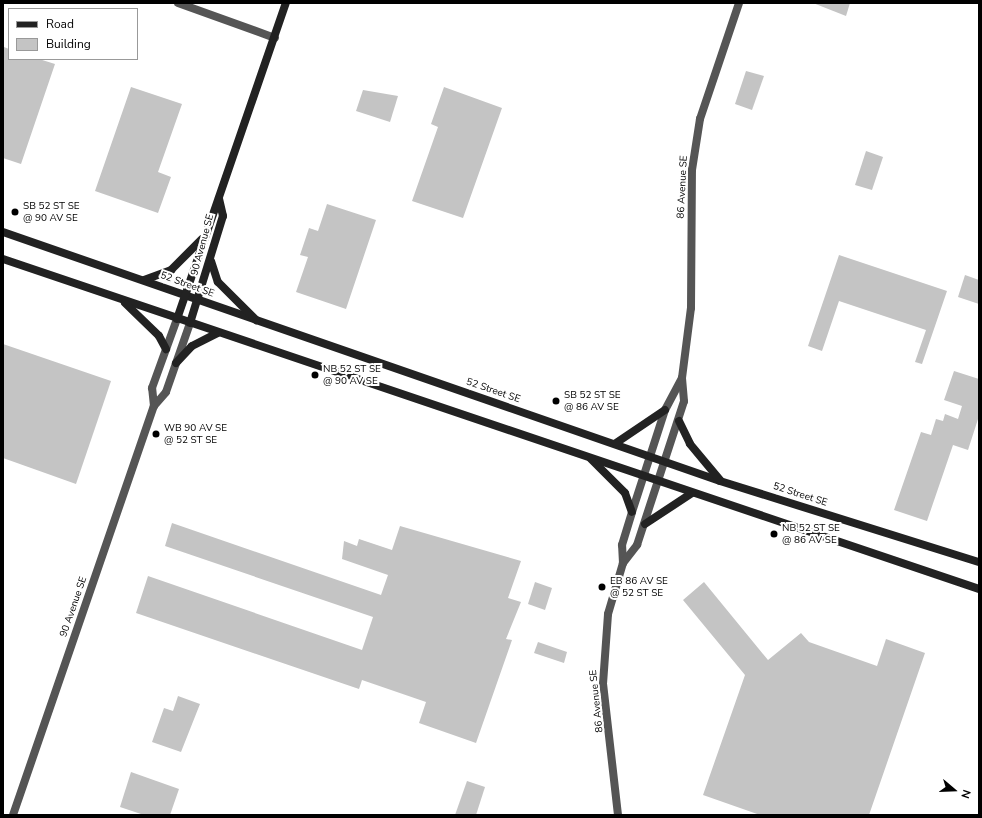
<!DOCTYPE html>
<html>
<head>
<meta charset="utf-8">
<style>
  body { margin:0 }
  #map { position:relative; width:982px; height:818px; overflow:hidden; background:#fff; font-family:"Nunito Sans",sans-serif }
  div>[style] { position:absolute }
  .building>* { inset:0; background:#c4c4c4 }
  .street>* { height:8px; margin:-4px; padding:0 4px; transform-origin:4px; border-radius:4px; background:#555 }
  .secondary>* { height:8px; margin:-4px; padding:0 4px; transform-origin:4px; border-radius:4px; background:#222 }
  .dots>* { width:11px; height:11px; translate:-50% -50%; box-sizing:border-box; border:2px solid #fff; border-radius:50% }
  span { translate:-50% -50%; white-space:nowrap; text-align:center; line-height:1.15; -webkit-text-stroke:4px #fff; paint-order:stroke }
  .street-label { font-size:10px; color:#000 }
  .poi-label { font-size:10px; color:#000 }
  .left { translate:0 -50%; text-align:left }
  .frame { position:absolute; inset:0; border:4px solid #000; pointer-events:none }
  .legend { position:absolute; left:8px; top:8px; width:130px; height:52px; box-sizing:border-box; background:#fff; border:1px solid #999; margin:0; padding:5px 7px; list-style:none; font-size:12px; color:#000 }
  .legend li { display:flex; align-items:center; gap:8px; height:20px }
  .legend b { width:20px; border:1px solid #999 }
  .north { position:absolute; left:934px; top:770px; width:40px; height:40px; -webkit-text-stroke:3px #fff; paint-order:stroke; rotate:109deg; font-size:11px; font-weight:700; line-height:16px; text-align:center; color:#000 }
  .north::after { content:''; display:block; margin:auto; width:14px; height:18px; background:#000; clip-path:polygon(50% 0,100% 100%,50% 72%,0 100%) }
</style>
</head>
<body>
<div id="map">
  <div class="building">
    <i style="clip-path:polygon(813px 3px,850px 3px,846px 16px)"></i>
    <i style="clip-path:polygon(4px 47px,9px 49px,9px 59px,39px 59px,55px 64px,21px 164px,3px 158px)"></i>
    <i style="clip-path:polygon(746px 71px,764px 76px,752px 110px,735px 104px)"></i>
    <i style="clip-path:polygon(131px 87px,182px 104px,158px 172px,171px 177px,158px 213px,95px 191px)"></i>
    <i style="clip-path:polygon(444px 87px,502px 108px,463px 218px,412px 201px,438px 127px,431px 124px)"></i>
    <i style="clip-path:polygon(363px 90px,398px 96px,390px 122px,356px 111px)"></i>
    <i style="clip-path:polygon(866px 151px,883px 157px,872px 190px,855px 185px)"></i>
    <i style="clip-path:polygon(327px 204px,376px 220px,346px 309px,296px 292px,308px 257px,300px 255px,309px 228px,318px 231px)"></i>
    <i style="clip-path:polygon(839px 255px,947px 291px,922px 364px,915px 362px,926px 330px,839px 301px,822px 351px,808px 346px)"></i>
    <i style="clip-path:polygon(965px 275px,979px 280px,979px 304px,958px 297px)"></i>
    <i style="clip-path:polygon(3px 344px,111px 381px,76px 484px,3px 458px)"></i>
    <i style="clip-path:polygon(954px 371px,979px 379px,979px 416px,968px 450px,953px 445px,927px 521px,894px 510px,921px 432px,931px 435px,936px 419px,943px 421px,945px 414px,958px 419px,962px 406px,944px 400px)"></i>
    <i style="clip-path:polygon(172px 523px,381px 595px,388px 575px,342px 559px,344px 541px,357px 546px,359px 539px,392px 550px,400px 526px,521px 561px,508px 598px,521px 602px,506px 639px,512px 640px,476px 743px,419px 723px,426px 702px,362px 680px,359px 689px,136px 613px,148px 576px,362px 650px,373px 617px,165px 546px)"></i>
    <i style="clip-path:polygon(535px 582px,552px 588px,545px 610px,528px 604px)"></i>
    <i style="clip-path:polygon(704px 582px,768px 660px,801px 633px,809px 642px,877px 666px,886px 639px,925px 653px,869px 815px,760px 815px,703px 795px,745px 675px,683px 600px)"></i>
    <i style="clip-path:polygon(538px 642px,567px 652px,564px 663px,534px 653px)"></i>
    <i style="clip-path:polygon(178px 696px,200px 704px,181px 752px,152px 742px,164px 708px,173px 711px)"></i>
    <i style="clip-path:polygon(131px 772px,179px 789px,170px 815px,144px 815px,120px 807px)"></i>
    <i style="clip-path:polygon(467px 781px,485px 787px,476px 815px,455px 815px)"></i>
  </div>
  <div class="street">
    <i style="left:178px;top:3px;width:103px;rotate:19.8deg"></i>
    <i style="left:154px;top:406px;width:18px;rotate:-96deg"></i>
    <i style="left:152px;top:388px;width:73px;rotate:-70.1deg"></i>
    <i style="left:623px;top:563px;width:18px;rotate:-93deg"></i>
    <i style="left:622px;top:545px;width:34px;rotate:-73deg"></i>
    <i style="left:632px;top:512px;width:107px;rotate:-72.1deg"></i>
    <i style="left:665px;top:410px;width:36px;rotate:-62deg"></i>
    <i style="left:13px;top:815px;width:433px;rotate:-71deg"></i>
    <i style="left:154px;top:406px;width:18px;rotate:-49deg"></i>
    <i style="left:166px;top:392px;width:73px;rotate:-70.8deg"></i>
    <i style="left:618px;top:815px;width:132px;rotate:-96.5deg"></i>
    <i style="left:603px;top:684px;width:70px;rotate:-85.9deg"></i>
    <i style="left:608px;top:614px;width:53px;rotate:-73.6deg"></i>
    <i style="left:623px;top:563px;width:23px;rotate:-52deg"></i>
    <i style="left:637px;top:545px;width:151px;rotate:-71.9deg"></i>
    <i style="left:684px;top:401px;width:23px;rotate:-95deg"></i>
    <i style="left:682px;top:378px;width:71px;rotate:-82.7deg"></i>
    <i style="left:691px;top:308px;width:138px;rotate:-89.6deg"></i>
    <i style="left:692px;top:170px;width:52px;rotate:-81.1deg"></i>
    <i style="left:700px;top:119px;width:122px;rotate:-71.4deg"></i>
  </div>
  <div class="secondary">
    <i style="left:3px;top:232px;width:759px;rotate:19.15deg"></i>
    <i style="left:720px;top:481px;width:271px;rotate:17.4deg"></i>
    <i style="left:3px;top:259px;width:1030px;rotate:18.68deg"></i>
    <i style="left:211px;top:261px;width:22px;rotate:72deg"></i>
    <i style="left:218px;top:282px;width:54px;rotate:45deg"></i>
    <i style="left:144px;top:280px;width:29px;rotate:-20deg"></i>
    <i style="left:171px;top:270px;width:44px;rotate:-45deg"></i>
    <i style="left:125px;top:303px;width:47px;rotate:44.1deg"></i>
    <i style="left:159px;top:336px;width:15px;rotate:62deg"></i>
    <i style="left:177px;top:319px;width:334px;rotate:-71deg"></i>
    <i style="left:190px;top:323px;width:112px;rotate:-72.9deg"></i>
    <i style="left:223px;top:216px;width:18px;rotate:-103deg"></i>
    <i style="left:176px;top:363px;width:23px;rotate:-47deg"></i>
    <i style="left:192px;top:346px;width:29px;rotate:-27deg"></i>
    <i style="left:679px;top:421px;width:25px;rotate:64deg"></i>
    <i style="left:690px;top:444px;width:47px;rotate:50.2deg"></i>
    <i style="left:616px;top:443px;width:59px;rotate:-34deg"></i>
    <i style="left:591px;top:459px;width:48px;rotate:45deg"></i>
    <i style="left:625px;top:493px;width:20px;rotate:70deg"></i>
    <i style="left:645px;top:524px;width:56px;rotate:-33.4deg"></i>
  </div>
  <div class="dots">
    <i style="left:15px;top:212px;background:#000"></i>
    <i style="left:315px;top:375px;background:#000"></i>
    <i style="left:556px;top:401px;background:#000"></i>
    <i style="left:156px;top:434px;background:#000"></i>
    <i style="left:774px;top:534px;background:#000"></i>
    <i style="left:602px;top:587px;background:#000"></i>
  </div>
  <div class="street-label">
    <span style="left:683px;top:187px;rotate:-87deg">86 Avenue SE</span>
    <span style="left:203px;top:245px;rotate:-75deg">90 Avenue SE</span>
    <span style="left:187px;top:285px;rotate:20deg">52 Street SE</span>
    <span style="left:493px;top:391px;rotate:19deg">52 Street SE</span>
    <span style="left:800px;top:495px;rotate:18deg">52 Street SE</span>
    <span style="left:74px;top:607px;rotate:-71deg">90 Avenue SE</span>
    <span style="left:597px;top:701px;rotate:-96deg">86 Avenue SE</span>
  </div>
  <div class="poi-label">
    <span class="left" style="left:23px;top:212px">SB 52 ST SE<br>@ 90 AV SE</span>
    <span class="left" style="left:323px;top:375px">NB 52 ST SE<br>@ 90 AV SE</span>
    <span class="left" style="left:564px;top:401px">SB 52 ST SE<br>@ 86 AV SE</span>
    <span class="left" style="left:164px;top:434px">WB 90 AV SE<br>@ 52 ST SE</span>
    <span class="left" style="left:782px;top:534px">NB 52 ST SE<br>@ 86 AV SE</span>
    <span class="left" style="left:610px;top:587px">EB 86 AV SE<br>@ 52 ST SE</span>
  </div>
  <div class="frame"></div>
  <ul class="legend">
  <li><b style="height:5px;background:#222"></b>Road</li>
  <li><b style="height:11px;background:#c4c4c4"></b>Building</li>
  </ul>
  <div class="north">N</div>
</div>
</body>
</html>
